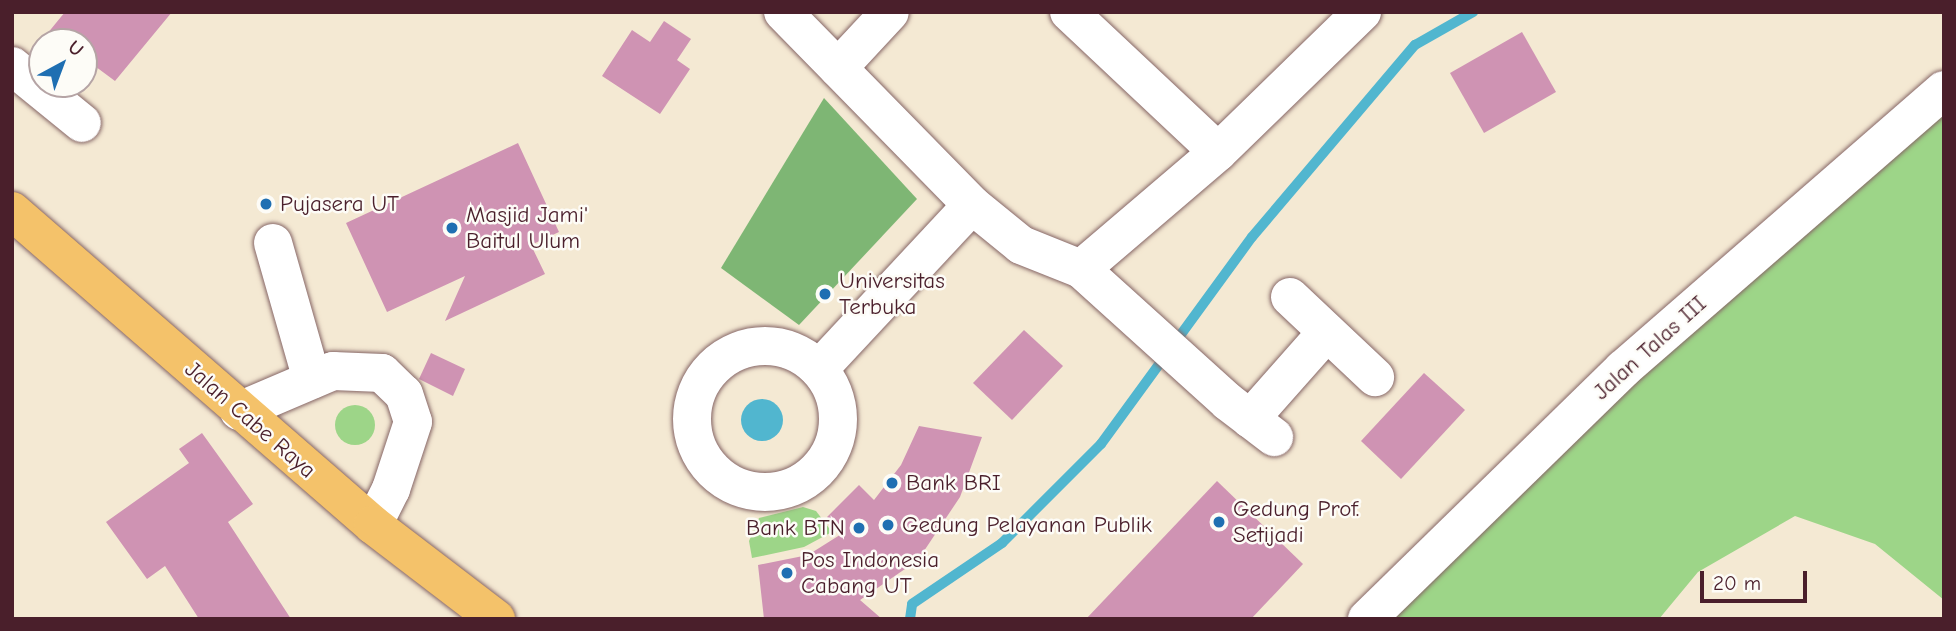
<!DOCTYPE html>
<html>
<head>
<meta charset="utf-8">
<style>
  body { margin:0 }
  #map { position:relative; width:1956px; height:631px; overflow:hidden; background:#f4e9d3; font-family:"Comic Neue",sans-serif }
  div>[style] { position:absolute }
  .green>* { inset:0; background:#9dd588 }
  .round { border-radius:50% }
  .forest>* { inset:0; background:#7eb674 }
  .water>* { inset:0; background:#51b6cf }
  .stream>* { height:10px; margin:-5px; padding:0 5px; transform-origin:5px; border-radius:5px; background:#51b6cf }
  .building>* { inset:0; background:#cf93b3 }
  .roads { filter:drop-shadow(0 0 2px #866666) drop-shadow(0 0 2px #866666) }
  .minor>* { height:38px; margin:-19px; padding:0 19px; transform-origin:19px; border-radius:19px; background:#fff }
  .minor>.ring { margin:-19px; padding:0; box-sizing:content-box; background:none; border:38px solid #fff; border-radius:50% }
  .major>* { height:38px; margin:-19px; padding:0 19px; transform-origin:19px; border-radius:19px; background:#f4c26a }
  .dots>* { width:19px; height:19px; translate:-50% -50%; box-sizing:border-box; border:4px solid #fdfcf7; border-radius:50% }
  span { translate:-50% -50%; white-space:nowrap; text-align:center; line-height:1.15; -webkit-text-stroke:5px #fdfcf7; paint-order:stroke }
  .poi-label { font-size:23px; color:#4a1f2b }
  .left { translate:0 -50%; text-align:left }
  .right { translate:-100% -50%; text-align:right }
  .street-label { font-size:23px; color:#4a1f2b }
  .frame { position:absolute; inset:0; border:14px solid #4a1f2b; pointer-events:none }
  .north { position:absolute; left:28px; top:28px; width:70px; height:70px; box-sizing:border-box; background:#fdfcf7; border:2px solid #b5a4a5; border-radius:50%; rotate:41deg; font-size:19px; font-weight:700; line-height:28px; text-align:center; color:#4a1f2b }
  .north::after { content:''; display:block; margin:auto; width:24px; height:32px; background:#1f6fb2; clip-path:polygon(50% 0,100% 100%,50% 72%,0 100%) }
  .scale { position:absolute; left:1700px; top:571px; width:107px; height:32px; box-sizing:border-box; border:4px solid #4a1f2b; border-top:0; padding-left:9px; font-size:21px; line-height:24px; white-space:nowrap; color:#4a1f2b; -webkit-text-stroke:5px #fdfcf7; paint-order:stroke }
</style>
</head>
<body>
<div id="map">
  <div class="green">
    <i style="clip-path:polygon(1944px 89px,1944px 600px,1875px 544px,1795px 516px,1698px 572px,1659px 619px,1373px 619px)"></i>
    <i class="round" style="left:335px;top:405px;width:40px;height:40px"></i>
    <i style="clip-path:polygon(803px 507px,816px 511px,832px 532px,804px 547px,752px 558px,749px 541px,759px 518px)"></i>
  </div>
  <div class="forest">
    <i style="clip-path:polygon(824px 98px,917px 199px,799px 325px,721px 268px)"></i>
  </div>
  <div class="water">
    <i class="round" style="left:741px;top:399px;width:42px;height:42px"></i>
  </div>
  <div class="stream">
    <i style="left:910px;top:619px;width:15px;rotate:-82deg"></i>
    <i style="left:912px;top:604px;width:109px;rotate:-34.1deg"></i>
    <i style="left:1002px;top:543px;width:140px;rotate:-45deg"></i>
    <i style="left:1101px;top:444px;width:256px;rotate:-53.9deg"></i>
    <i style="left:1252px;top:237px;width:252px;rotate:-49.7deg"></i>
    <i style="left:1415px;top:45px;width:67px;rotate:-29.6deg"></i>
  </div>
  <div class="building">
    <i style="clip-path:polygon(65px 12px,172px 12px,115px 81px,84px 58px,84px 42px,42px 42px,42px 58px,33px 51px)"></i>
    <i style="clip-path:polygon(664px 21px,691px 39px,677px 60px,690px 69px,660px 114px,602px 76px,632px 30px,650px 42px)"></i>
    <i style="clip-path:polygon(1522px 32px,1556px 92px,1484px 133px,1450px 73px)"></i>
    <i style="clip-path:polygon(518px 143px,559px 232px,531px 245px,545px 274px,445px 321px,465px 276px,387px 312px,346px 223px)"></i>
    <i style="clip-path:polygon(1024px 330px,1063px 366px,1012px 420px,973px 383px)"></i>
    <i style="clip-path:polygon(431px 353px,465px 369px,453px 396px,419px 379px)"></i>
    <i style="clip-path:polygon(1424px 373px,1465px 410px,1401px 479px,1361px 441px)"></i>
    <i style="clip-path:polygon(919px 426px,982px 437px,960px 497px,918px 560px,860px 600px,882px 619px,764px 619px,758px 565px,808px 555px,843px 533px,827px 517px,859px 485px,874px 500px,901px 465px)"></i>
    <i style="clip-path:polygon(202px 433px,253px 504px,228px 522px,291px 619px,199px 619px,165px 566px,147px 579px,106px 522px,189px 463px,179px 449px)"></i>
    <i style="clip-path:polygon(1217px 481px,1303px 564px,1251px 619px,1086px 619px)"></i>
  </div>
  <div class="roads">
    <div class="minor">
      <i style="left:783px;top:12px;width:270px;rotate:45.6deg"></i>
      <i style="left:972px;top:205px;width:63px;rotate:39.2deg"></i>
      <i style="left:1021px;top:245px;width:65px;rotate:21.8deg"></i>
      <i style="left:1081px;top:269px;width:180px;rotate:-40.5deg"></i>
      <i style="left:1218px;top:152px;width:201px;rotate:-44.2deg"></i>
      <i style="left:1069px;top:12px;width:204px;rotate:43.2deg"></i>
      <i style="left:12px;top:66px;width:90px;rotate:39.2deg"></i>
      <i style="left:838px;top:68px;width:76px;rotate:-47.1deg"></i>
      <i style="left:273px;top:243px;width:142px;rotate:74.1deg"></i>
      <i style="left:1081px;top:269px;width:198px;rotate:42.1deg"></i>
      <i style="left:1228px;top:402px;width:58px;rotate:37.3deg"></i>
      <i style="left:1290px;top:297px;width:117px;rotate:43.3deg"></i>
      <i class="ring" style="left:692px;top:346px;width:108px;height:108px"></i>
      <i style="left:819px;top:369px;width:224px;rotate:-47deg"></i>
      <i style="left:239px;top:411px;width:102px;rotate:-23.1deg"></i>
      <i style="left:333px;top:371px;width:49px;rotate:2.3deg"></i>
      <i style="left:382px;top:373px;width:30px;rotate:44deg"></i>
      <i style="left:404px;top:394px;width:29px;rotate:72deg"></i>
      <i style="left:413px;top:422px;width:71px;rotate:108.2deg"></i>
      <i style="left:391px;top:489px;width:40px;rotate:116.6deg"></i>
      <i style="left:1250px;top:419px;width:116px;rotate:-48.5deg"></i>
      <i style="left:1367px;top:619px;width:358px;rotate:-44.3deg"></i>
      <i style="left:1623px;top:369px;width:425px;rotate:-41deg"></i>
    </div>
    <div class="major">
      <i style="left:12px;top:211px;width:478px;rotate:41deg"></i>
      <i style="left:373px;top:525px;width:155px;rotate:37.4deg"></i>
    </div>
  </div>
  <div class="dots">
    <i style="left:266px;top:204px;background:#1f6fb2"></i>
    <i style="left:452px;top:228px;background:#1f6fb2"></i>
    <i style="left:825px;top:294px;background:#1f6fb2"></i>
    <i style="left:892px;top:483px;background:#1f6fb2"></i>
    <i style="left:1219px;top:522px;background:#1f6fb2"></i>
    <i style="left:888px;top:525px;background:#1f6fb2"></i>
    <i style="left:859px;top:528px;background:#1f6fb2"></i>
    <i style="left:787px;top:573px;background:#1f6fb2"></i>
  </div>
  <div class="poi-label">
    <span class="left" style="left:280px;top:204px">Pujasera UT</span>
    <span class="left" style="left:466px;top:228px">Masjid Jami'<br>Baitul Ulum</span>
    <span class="left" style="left:839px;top:294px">Universitas<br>Terbuka</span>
    <span class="left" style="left:906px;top:483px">Bank BRI</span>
    <span class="left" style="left:1233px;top:522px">Gedung Prof.<br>Setijadi</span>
    <span class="left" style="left:902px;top:525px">Gedung Pelayanan Publik</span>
    <span class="right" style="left:845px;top:528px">Bank BTN</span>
    <span class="left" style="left:801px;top:573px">Pos Indonesia<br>Cabang UT</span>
  </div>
  <div class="street-label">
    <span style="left:1650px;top:348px;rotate:-42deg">Jalan Talas III</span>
    <span style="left:250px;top:420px;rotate:41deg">Jalan Cabe Raya</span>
  </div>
  <div class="frame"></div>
  <div class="north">U</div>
  <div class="scale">20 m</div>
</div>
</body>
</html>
